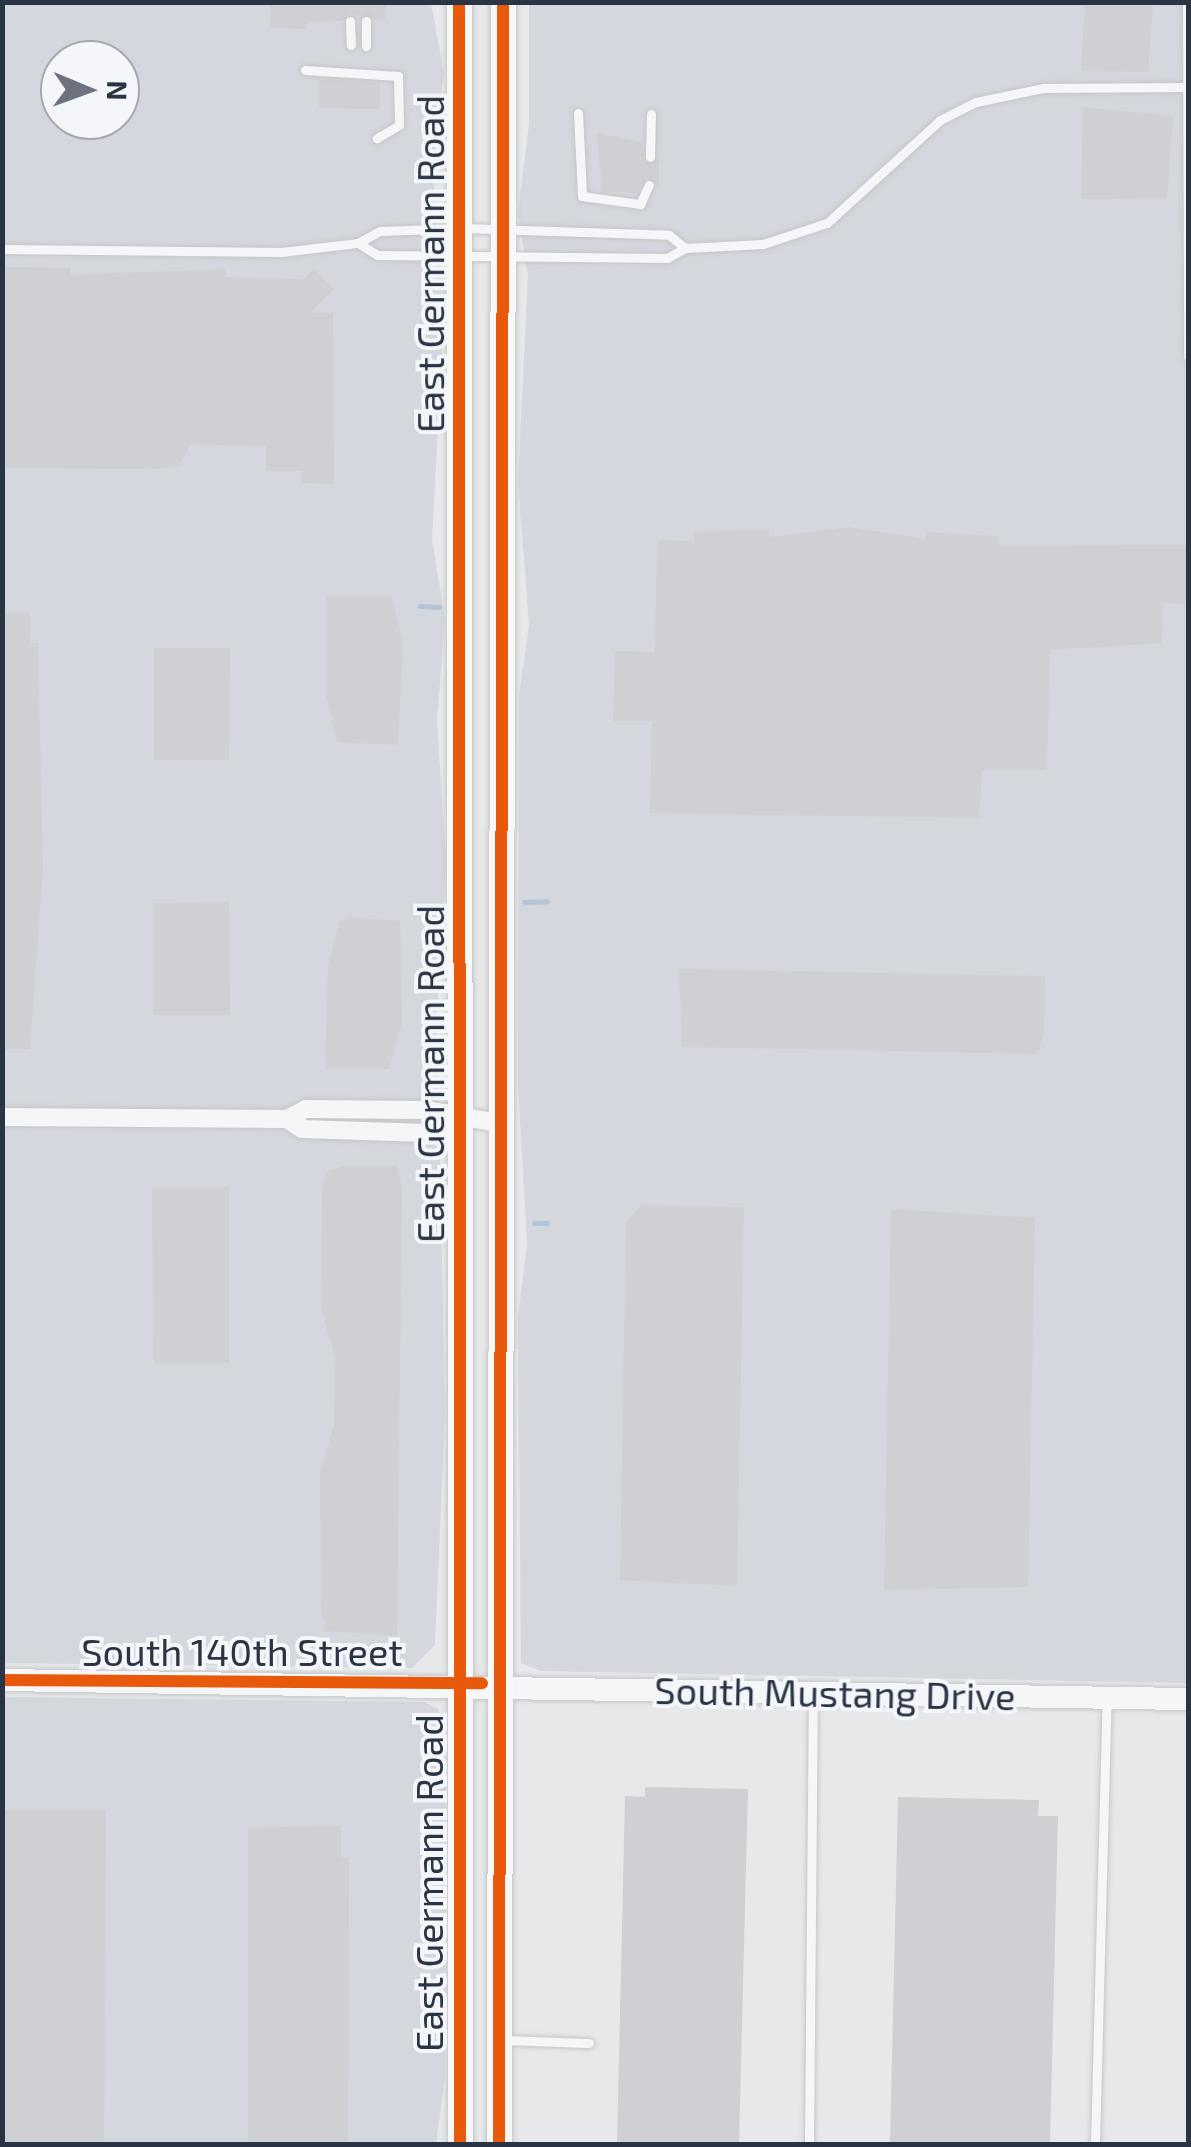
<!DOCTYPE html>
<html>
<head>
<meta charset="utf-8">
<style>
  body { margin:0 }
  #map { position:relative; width:1191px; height:2147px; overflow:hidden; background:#e6e8ea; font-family:"Exo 2",sans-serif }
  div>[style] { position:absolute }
  .built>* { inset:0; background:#d4d7dd }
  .stream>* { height:5px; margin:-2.5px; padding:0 2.5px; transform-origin:2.5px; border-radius:2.5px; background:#b4c4d5 }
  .building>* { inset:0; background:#ced0d3 }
  .roads { filter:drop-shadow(0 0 2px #c4c6c8) drop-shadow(0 0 2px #c4c6c8) }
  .service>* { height:9px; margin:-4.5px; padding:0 4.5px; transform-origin:4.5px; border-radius:4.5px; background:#f5f6f7 }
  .minor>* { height:18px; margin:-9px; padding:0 9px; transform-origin:9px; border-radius:9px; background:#f5f6f7 }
  .tertiary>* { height:22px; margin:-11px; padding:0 11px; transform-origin:11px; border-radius:11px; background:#f5f6f7 }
  .secondary>* { height:25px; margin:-12.5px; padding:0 12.5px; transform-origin:12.5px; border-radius:12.5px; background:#f8f8f8 }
  .cycleway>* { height:12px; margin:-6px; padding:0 6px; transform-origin:6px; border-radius:6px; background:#e8590c }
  span { translate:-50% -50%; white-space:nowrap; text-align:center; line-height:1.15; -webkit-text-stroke:8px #f4f6f9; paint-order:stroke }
  .street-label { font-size:38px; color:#2b3445 }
  .frame { position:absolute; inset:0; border:5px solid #2b3445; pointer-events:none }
  .north { position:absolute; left:40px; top:40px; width:100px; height:100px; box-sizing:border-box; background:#f4f6f9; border:2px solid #a4a8b1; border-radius:50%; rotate:91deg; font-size:28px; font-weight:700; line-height:40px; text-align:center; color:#2b3445 }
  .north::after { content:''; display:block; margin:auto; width:35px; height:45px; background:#6c737f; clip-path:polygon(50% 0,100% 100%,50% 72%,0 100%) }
</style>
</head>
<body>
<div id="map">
  <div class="built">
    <i style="clip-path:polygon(evenodd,3px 3px,431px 3px,444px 74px,435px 131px,434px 210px,446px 279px,432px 540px,445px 618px,437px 721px,446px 861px,437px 1010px,445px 1413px,435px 1645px,412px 1668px,3px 1663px,3px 3px,60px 60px,120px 60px,120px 120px,60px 120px,60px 60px)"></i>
    <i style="clip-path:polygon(529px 3px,1188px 3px,1188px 1683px,541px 1671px,521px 1663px,518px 1318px,527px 1245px,518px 1084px,519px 696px,529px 624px,518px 481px,528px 276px,518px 213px,529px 124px)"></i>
    <i style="clip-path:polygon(3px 1697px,424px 1702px,438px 1709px,445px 1726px,445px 2076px,436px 2144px,3px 2144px)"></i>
  </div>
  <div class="stream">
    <i style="left:420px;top:606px;width:19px;rotate:3deg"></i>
    <i style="left:524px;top:902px;width:23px;rotate:-2deg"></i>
    <i style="left:534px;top:1223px;width:13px"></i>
  </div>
  <div class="building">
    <i style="clip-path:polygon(271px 2px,385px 2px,385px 21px,349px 13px,342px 21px,307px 22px,307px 29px,270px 28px)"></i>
    <i style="clip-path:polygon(1085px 2px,1153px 2px,1148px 72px,1081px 71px)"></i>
    <i style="clip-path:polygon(319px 79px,380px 83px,380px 109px,319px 108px)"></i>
    <i style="clip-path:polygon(1083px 107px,1173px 116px,1167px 198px,1081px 199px)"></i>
    <i style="clip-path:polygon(597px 133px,642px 142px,645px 163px,659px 157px,659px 186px,647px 177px,636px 193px,602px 191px)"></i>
    <i style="clip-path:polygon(2px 267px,71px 268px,71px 275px,225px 269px,225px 277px,304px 279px,314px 269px,334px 289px,310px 313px,333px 313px,334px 484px,301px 483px,302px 471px,266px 471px,266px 446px,190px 445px,179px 466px,153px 469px,2px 468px)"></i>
    <i style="clip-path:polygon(849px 527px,926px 539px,927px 532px,999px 536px,999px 546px,1188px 545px,1188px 604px,1163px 603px,1162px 643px,1050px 650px,1047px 770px,982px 770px,979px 818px,650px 813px,652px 721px,613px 721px,615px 651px,655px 652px,657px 540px,694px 541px,694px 531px,769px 530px,769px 537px)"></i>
    <i style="clip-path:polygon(327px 595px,391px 595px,403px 644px,398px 745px,337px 742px,327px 698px)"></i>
    <i style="clip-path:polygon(2px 613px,31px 613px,30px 643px,38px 643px,43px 869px,30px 1049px,2px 1049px)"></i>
    <i style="clip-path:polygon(154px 648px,230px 648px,229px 760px,154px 760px)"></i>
    <i style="clip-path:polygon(229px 902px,230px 1015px,153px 1015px,153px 903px)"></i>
    <i style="clip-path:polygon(350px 917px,400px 921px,402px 1022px,389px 1069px,325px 1069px,328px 966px,339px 922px)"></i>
    <i style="clip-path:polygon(679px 969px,1045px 976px,1044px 1032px,1038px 1054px,682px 1047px)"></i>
    <i style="clip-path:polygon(345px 1166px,397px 1166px,402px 1189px,397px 1636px,326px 1631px,321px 1612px,320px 1473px,334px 1425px,335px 1357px,321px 1309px,322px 1189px,326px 1171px)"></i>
    <i style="clip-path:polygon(152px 1187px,229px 1187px,229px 1363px,153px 1363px)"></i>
    <i style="clip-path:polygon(641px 1205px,744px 1207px,737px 1586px,620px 1580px,626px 1222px)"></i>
    <i style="clip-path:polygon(891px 1209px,1035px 1218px,1028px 1587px,884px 1590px)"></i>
    <i style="clip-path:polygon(645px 1787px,748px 1789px,739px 2144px,617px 2144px,625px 1796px,645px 1797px)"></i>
    <i style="clip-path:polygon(898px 1797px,1039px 1800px,1038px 1816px,1058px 1816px,1050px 2144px,890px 2144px)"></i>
    <i style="clip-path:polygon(2px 1810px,106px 1810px,104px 2144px,2px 2144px)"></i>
    <i style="clip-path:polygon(341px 1826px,341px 1858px,349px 1858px,348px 2142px,248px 2144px,248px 1827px)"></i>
  </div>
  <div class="roads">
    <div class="service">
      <i style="left:1187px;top:2px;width:354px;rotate:89.8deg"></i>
      <i style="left:350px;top:21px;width:24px;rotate:88deg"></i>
      <i style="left:366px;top:21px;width:25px;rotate:90deg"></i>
      <i style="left:305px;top:70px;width:93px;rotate:3.7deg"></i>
      <i style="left:398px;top:76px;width:49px;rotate:88.8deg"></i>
      <i style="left:399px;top:125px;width:26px;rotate:149deg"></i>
      <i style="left:578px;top:113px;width:83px;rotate:87.2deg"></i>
      <i style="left:582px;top:196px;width:59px;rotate:7.9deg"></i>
      <i style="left:640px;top:204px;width:21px;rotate:-65deg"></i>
      <i style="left:650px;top:157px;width:43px;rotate:-88.7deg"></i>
      <i style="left:358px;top:243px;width:22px;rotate:32deg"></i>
      <i style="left:377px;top:255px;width:290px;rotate:0.6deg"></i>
      <i style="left:667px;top:258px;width:21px;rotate:-29deg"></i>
      <i style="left:685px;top:248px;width:78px;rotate:-2.9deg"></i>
      <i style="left:763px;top:244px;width:67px;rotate:-18.2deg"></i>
      <i style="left:827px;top:223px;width:153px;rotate:-42.3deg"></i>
      <i style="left:940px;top:120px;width:40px;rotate:-26.6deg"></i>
      <i style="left:976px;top:102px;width:68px;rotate:-11.8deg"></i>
      <i style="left:1043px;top:88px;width:145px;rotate:-0.4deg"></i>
      <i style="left:2px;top:249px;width:279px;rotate:0.6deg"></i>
      <i style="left:281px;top:252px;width:78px;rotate:-6.7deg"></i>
      <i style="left:358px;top:243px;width:25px;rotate:-29deg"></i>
      <i style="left:380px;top:231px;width:82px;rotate:-2.1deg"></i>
      <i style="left:462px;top:228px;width:207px;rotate:1.9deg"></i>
      <i style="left:669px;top:235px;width:21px;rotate:39deg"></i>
      <i style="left:502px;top:2040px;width:87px;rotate:2deg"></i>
      <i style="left:809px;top:2144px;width:449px;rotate:-89.5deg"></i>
      <i style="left:1095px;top:2144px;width:446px;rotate:-88.5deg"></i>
    </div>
    <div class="minor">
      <i style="left:2px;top:1117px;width:285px;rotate:0.4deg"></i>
      <i style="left:287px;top:1119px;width:21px;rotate:-28deg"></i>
      <i style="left:306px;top:1109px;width:121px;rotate:0.5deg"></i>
      <i style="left:427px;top:1110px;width:71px;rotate:10.5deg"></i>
      <i style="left:287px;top:1119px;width:18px;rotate:34deg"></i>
      <i style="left:302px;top:1129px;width:124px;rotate:1.8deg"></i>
      <i style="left:426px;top:1133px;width:36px;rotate:-18deg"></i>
    </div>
    <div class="tertiary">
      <i style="left:2px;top:1680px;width:1186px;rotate:0.92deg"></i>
    </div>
    <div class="secondary">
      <i style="left:459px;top:2px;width:2142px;rotate:89.97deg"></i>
      <i style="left:499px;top:2144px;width:2142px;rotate:-89.89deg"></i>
    </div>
  </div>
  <div class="cycleway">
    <i style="left:459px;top:2px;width:2142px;rotate:89.97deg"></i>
    <i style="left:2px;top:1680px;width:480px;rotate:0.4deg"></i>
    <i style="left:499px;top:2144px;width:2142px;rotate:-89.89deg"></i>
  </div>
  <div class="street-label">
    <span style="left:430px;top:264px;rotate:-90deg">East Germann Road</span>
    <span style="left:430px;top:1074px;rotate:-90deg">East Germann Road</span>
    <span style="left:242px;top:1652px">South 140th Street</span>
    <span style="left:835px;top:1693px;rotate:1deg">South Mustang Drive</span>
    <span style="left:429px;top:1883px;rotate:-90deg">East Germann Road</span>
  </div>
  <div class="frame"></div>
  <div class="north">N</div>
</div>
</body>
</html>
